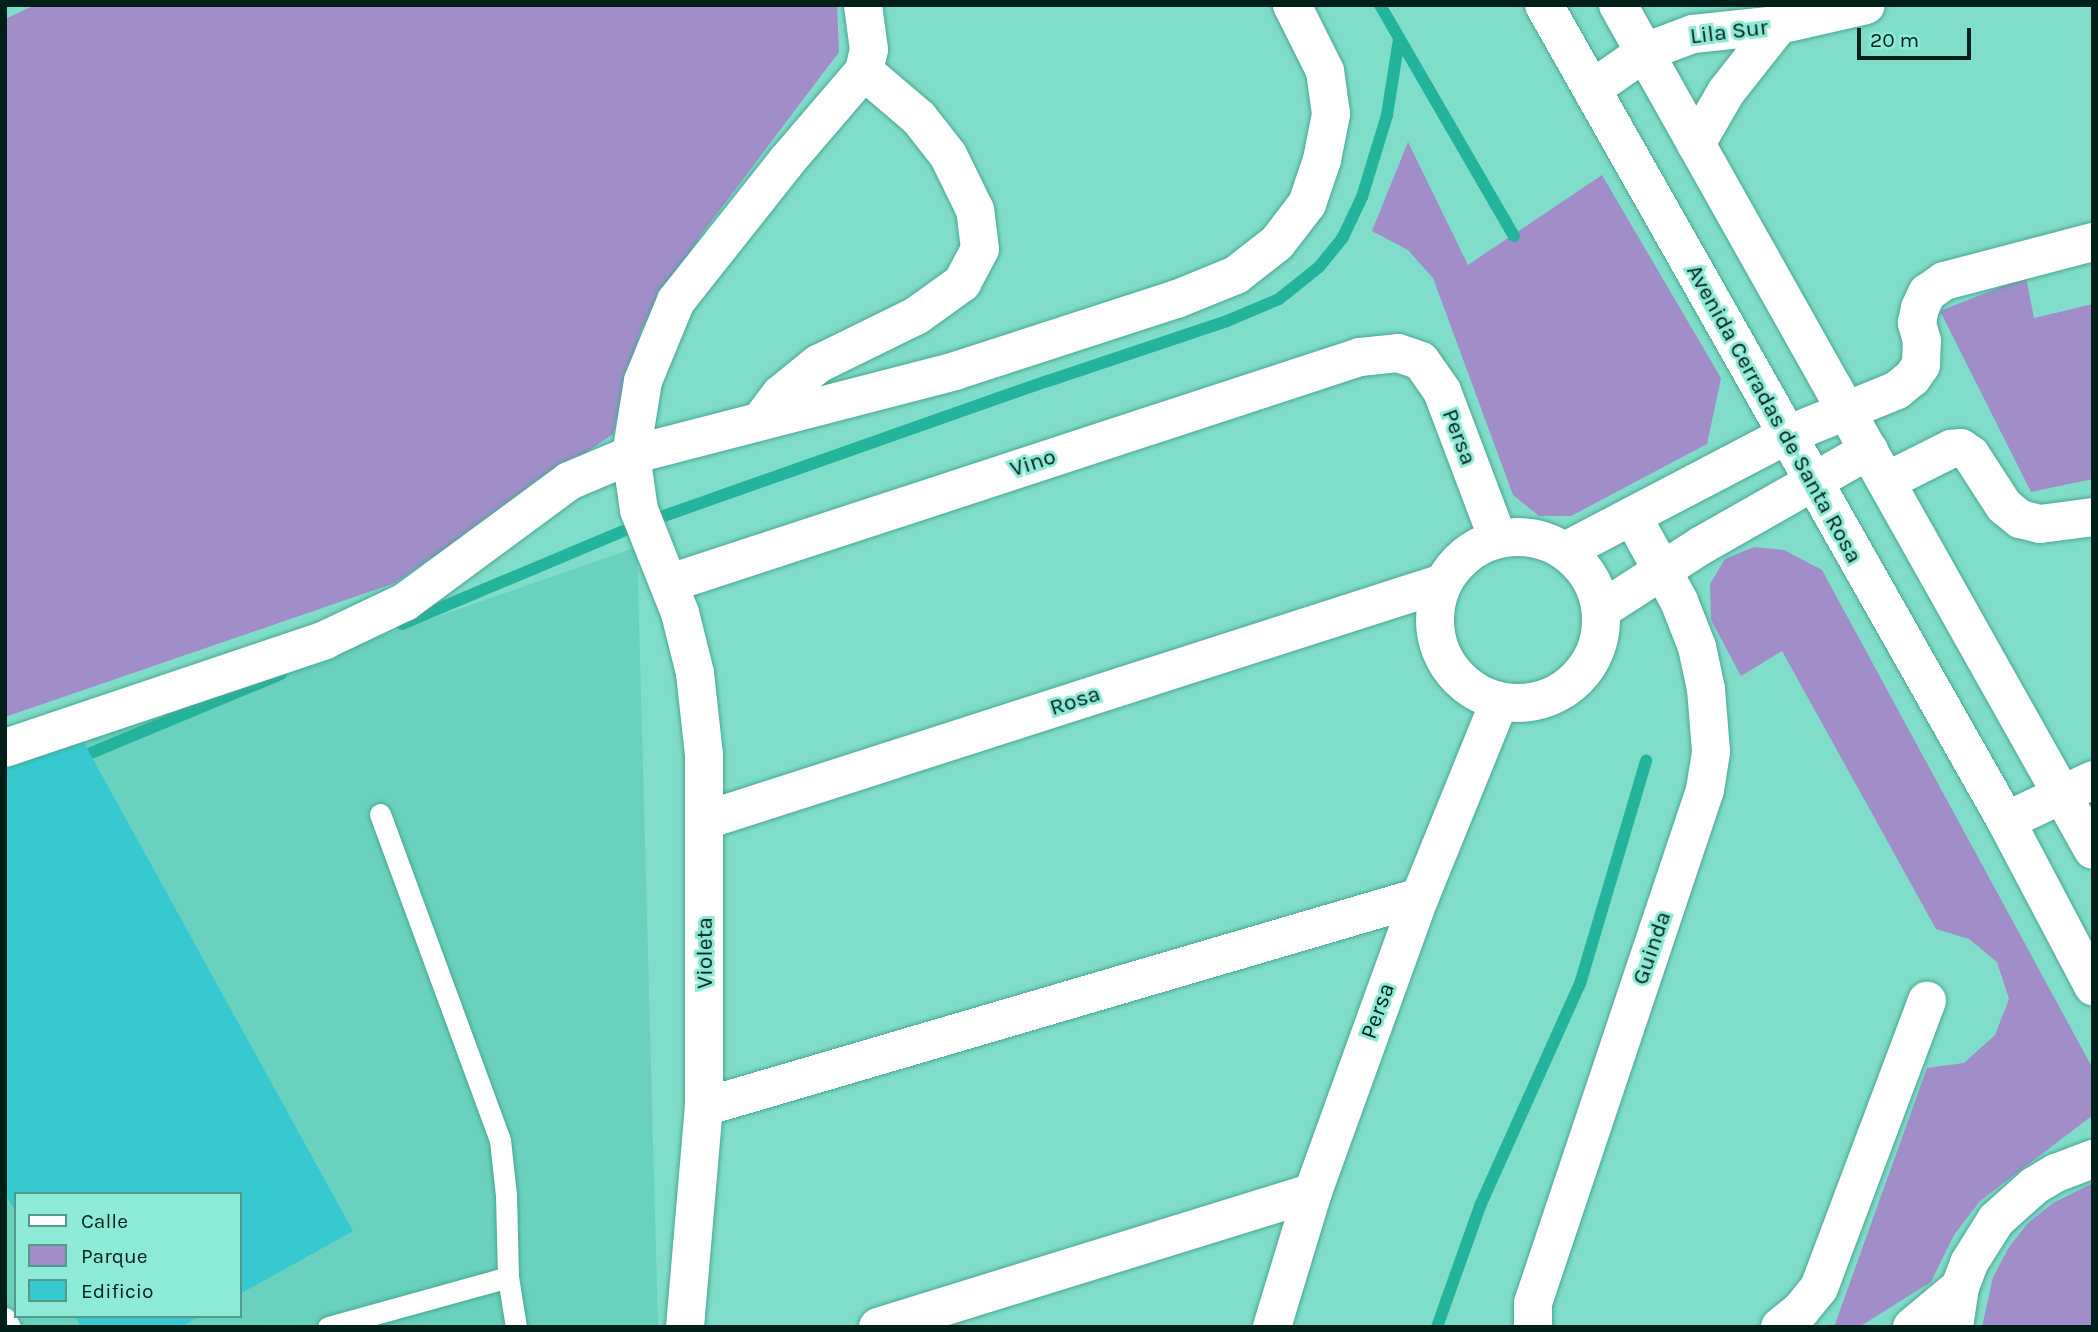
<!DOCTYPE html>
<html>
<head>
<meta charset="utf-8">
<style>
  body { margin:0 }
  #map { position:relative; width:2098px; height:1332px; overflow:hidden; background:#80ddc9; font-family:Karla,sans-serif }
  div>[style] { position:absolute }
  .built>* { inset:0; background:#69d1bd }
  .green>* { inset:0; background:#a18ec9 }
  .stream>* { height:12px; margin:-6px; padding:0 6px; transform-origin:6px; border-radius:6px; background:#24b39c }
  .building>* { inset:0; background:#36cad0 }
  .roads { filter:drop-shadow(0 0 2px #49a795) drop-shadow(0 0 2px #49a795) }
  .service>* { height:21px; margin:-10.5px; padding:0 10.5px; transform-origin:10.5px; border-radius:10.5px; background:#fff }
  .minor>* { height:38px; margin:-19px; padding:0 19px; transform-origin:19px; border-radius:19px; background:#fff }
  .minor>.ring { margin:-19px; padding:0; box-sizing:content-box; background:none; border:38px solid #fff; border-radius:50% }
  span { translate:-50% -50%; white-space:nowrap; text-align:center; line-height:1.15; -webkit-text-stroke:6px #8dead6; paint-order:stroke }
  .street-label { font-size:23px; color:#011f19 }
  .frame { position:absolute; inset:0; border:7px solid #011f19; pointer-events:none }
  .legend { position:absolute; left:14px; top:1192px; width:228px; height:126px; box-sizing:border-box; background:#8dead6; border:2px solid #55998a; margin:0; padding:9px 12px; list-style:none; font-size:21px; color:#011f19 }
  .legend li { display:flex; align-items:center; gap:14px; height:35px }
  .legend b { width:35px; border:2px solid #55998a }
  .scale { position:absolute; left:1857px; top:28px; width:114px; height:32px; box-sizing:border-box; border:4px solid #011f19; border-top:0; padding-left:9px; font-size:21px; line-height:24px; white-space:nowrap; color:#011f19; -webkit-text-stroke:5px #8dead6; paint-order:stroke }
</style>
</head>
<body>
<div id="map">
  <div class="built">
    <i style="clip-path:polygon(evenodd,637px 547px,658px 1327px,5px 1327px,5px 767px,637px 547px,16px 1194px,240px 1194px,240px 1316px,16px 1316px,16px 1194px)"></i>
  </div>
  <div class="green">
    <i style="clip-path:polygon(35px 5px,837px 5px,839px 52px,701px 235px,641px 330px,613px 434px,395px 583px,5px 717px,5px 19px)"></i>
    <i style="clip-path:polygon(1408px 142px,1468px 265px,1602px 175px,1721px 378px,1707px 444px,1571px 516px,1539px 516px,1513px 495px,1433px 278px,1408px 250px,1372px 231px)"></i>
    <i style="clip-path:polygon(2026px 277px,2034px 318px,2093px 304px,2093px 479px,2031px 492px,1940px 311px)"></i>
    <i style="clip-path:polygon(1754px 547px,1784px 550px,1822px 570px,2093px 1069px,2093px 1115px,1980px 1201px,1954px 1235px,1931px 1282px,1859px 1327px,1834px 1327px,1927px 1068px,1964px 1063px,1995px 1035px,2009px 999px,1997px 962px,1969px 939px,1936px 929px,1782px 651px,1741px 676px,1711px 620px,1710px 584px,1725px 559px)"></i>
    <i style="clip-path:polygon(2093px 1183px,2093px 1327px,1982px 1327px,1993px 1277px,2009px 1247px,2028px 1223px,2053px 1203px)"></i>
  </div>
  <div class="stream">
    <i style="left:1380px;top:5px;width:267px;rotate:59.9deg"></i>
    <i style="left:658px;top:518px;width:413px;rotate:-19.4deg"></i>
    <i style="left:1048px;top:381px;width:189px;rotate:-18.5deg"></i>
    <i style="left:1227px;top:321px;width:56px;rotate:-22.9deg"></i>
    <i style="left:1279px;top:299px;width:51px;rotate:-38.7deg"></i>
    <i style="left:1319px;top:267px;width:38px;rotate:-51deg"></i>
    <i style="left:1343px;top:237px;width:44px;rotate:-64.6deg"></i>
    <i style="left:1362px;top:197px;width:86px;rotate:-73deg"></i>
    <i style="left:1387px;top:115px;width:77px;rotate:-81deg"></i>
    <i style="left:402px;top:624px;width:240px;rotate:-22.8deg"></i>
    <i style="left:91px;top:753px;width:206px;rotate:-22.6deg"></i>
    <i style="left:1437px;top:1327px;width:128px;rotate:-70.4deg"></i>
    <i style="left:1480px;top:1206px;width:243px;rotate:-65.8deg"></i>
    <i style="left:1580px;top:984px;width:233px;rotate:-73.5deg"></i>
  </div>
  <div class="building">
    <i style="clip-path:polygon(83px 741px,353px 1231px,240px 1294px,240px 1194px,16px 1194px,16px 1212px,5px 1194px,5px 766px)"></i>
    <i style="clip-path:polygon(75px 1316px,200px 1316px,181px 1327px,81px 1327px)"></i>
  </div>
  <div class="roads">
    <div class="service">
      <i style="left:380px;top:814px;width:347px;rotate:69.8deg"></i>
      <i style="left:500px;top:1140px;width:55px;rotate:83.8deg"></i>
      <i style="left:506px;top:1195px;width:82px;rotate:88.6deg"></i>
      <i style="left:5px;top:1318px;width:10px;rotate:61deg"></i>
      <i style="left:328px;top:1327px;width:187px;rotate:-15.5deg"></i>
      <i style="left:508px;top:1277px;width:51px;rotate:80.9deg"></i>
    </div>
    <div class="minor">
      <i style="left:1544px;top:5px;width:938px;rotate:60.48deg"></i>
      <i style="left:2006px;top:821px;width:187px;rotate:62.2deg"></i>
      <i style="left:1618px;top:5px;width:969px;rotate:60.66deg"></i>
      <i style="left:1592px;top:89px;width:65px;rotate:-34.9deg"></i>
      <i style="left:1645px;top:52px;width:51px;rotate:-20.6deg"></i>
      <i style="left:1693px;top:34px;width:86px;rotate:-6deg"></i>
      <i style="left:1779px;top:25px;width:89px;rotate:-12.9deg"></i>
      <i style="left:1696px;top:144px;width:60px;rotate:-60deg"></i>
      <i style="left:1726px;top:92px;width:85px;rotate:-51.7deg"></i>
      <i style="left:762px;top:419px;width:31px;rotate:-53deg"></i>
      <i style="left:781px;top:394px;width:48px;rotate:-39deg"></i>
      <i style="left:818px;top:364px;width:109px;rotate:-26.1deg"></i>
      <i style="left:916px;top:316px;width:57px;rotate:-35.7deg"></i>
      <i style="left:962px;top:283px;width:38px;rotate:-62deg"></i>
      <i style="left:980px;top:249px;width:39px;rotate:-97deg"></i>
      <i style="left:975px;top:210px;width:61px;rotate:-116.1deg"></i>
      <i style="left:948px;top:155px;width:47px;rotate:-128.1deg"></i>
      <i style="left:919px;top:118px;width:72px;rotate:-139.5deg"></i>
      <i style="left:1887px;top:481px;width:72px;rotate:-26.6deg"></i>
      <i style="left:1951px;top:449px;width:10px;rotate:-6deg"></i>
      <i style="left:1961px;top:448px;width:12px;rotate:35deg"></i>
      <i style="left:1971px;top:455px;width:61px;rotate:57.1deg"></i>
      <i style="left:2004px;top:506px;width:21px;rotate:39deg"></i>
      <i style="left:2020px;top:519px;width:21px;rotate:14deg"></i>
      <i style="left:2040px;top:524px;width:53px;rotate:-7.5deg"></i>
      <i class="ring" style="left:1435px;top:537px;width:128px;height:128px"></i>
      <i style="left:1565px;top:551px;width:250px;rotate:-27.6deg"></i>
      <i style="left:1787px;top:435px;width:119px;rotate:-22.2deg"></i>
      <i style="left:1897px;top:390px;width:19px;rotate:-39deg"></i>
      <i style="left:1912px;top:378px;width:16px;rotate:-55deg"></i>
      <i style="left:1921px;top:365px;width:24px;rotate:-88deg"></i>
      <i style="left:1922px;top:341px;width:19px;rotate:-106deg"></i>
      <i style="left:1917px;top:323px;width:15px;rotate:-79deg"></i>
      <i style="left:1920px;top:308px;width:17px;rotate:-65deg"></i>
      <i style="left:1927px;top:293px;width:21px;rotate:-35deg"></i>
      <i style="left:1944px;top:281px;width:154px;rotate:-14.7deg"></i>
      <i style="left:670px;top:583px;width:726px;rotate:-18.14deg"></i>
      <i style="left:1360px;top:357px;width:38px;rotate:-6deg"></i>
      <i style="left:1398px;top:353px;width:24px;rotate:19deg"></i>
      <i style="left:1421px;top:361px;width:37px;rotate:55deg"></i>
      <i style="left:1442px;top:391px;width:158px;rotate:69.3deg"></i>
      <i style="left:1601px;top:610px;width:120px;rotate:-32.8deg"></i>
      <i style="left:1702px;top:545px;width:192px;rotate:-29.6deg"></i>
      <i style="left:5px;top:748px;width:338px;rotate:-18.6deg"></i>
      <i style="left:325px;top:640px;width:89px;rotate:-25.4deg"></i>
      <i style="left:405px;top:602px;width:204px;rotate:-36.4deg"></i>
      <i style="left:569px;top:481px;width:67px;rotate:-22.8deg"></i>
      <i style="left:631px;top:455px;width:335px;rotate:-14.5deg"></i>
      <i style="left:955px;top:371px;width:233px;rotate:-18deg"></i>
      <i style="left:1177px;top:299px;width:64px;rotate:-22.1deg"></i>
      <i style="left:1236px;top:275px;width:52px;rotate:-38deg"></i>
      <i style="left:1277px;top:243px;width:49px;rotate:-52.4deg"></i>
      <i style="left:1307px;top:204px;width:46px;rotate:-71.2deg"></i>
      <i style="left:1322px;top:160px;width:47px;rotate:-78.9deg"></i>
      <i style="left:1331px;top:114px;width:43px;rotate:-97.9deg"></i>
      <i style="left:1325px;top:71px;width:74px;rotate:-116.6deg"></i>
      <i style="left:706px;top:820px;width:774px;rotate:-17.83deg"></i>
      <i style="left:2006px;top:821px;width:96px;rotate:-25.2deg"></i>
      <i style="left:704px;top:1107px;width:746px;rotate:-16.35deg"></i>
      <i style="left:685px;top:1327px;width:221px;rotate:-85.1deg"></i>
      <i style="left:704px;top:1107px;width:352px;rotate:-90deg"></i>
      <i style="left:704px;top:755px;width:82px;rotate:-96.3deg"></i>
      <i style="left:695px;top:673px;width:62px;rotate:-104deg"></i>
      <i style="left:680px;top:613px;width:111px;rotate:-111.7deg"></i>
      <i style="left:639px;top:510px;width:56px;rotate:-98.3deg"></i>
      <i style="left:631px;top:455px;width:75px;rotate:-80.8deg"></i>
      <i style="left:643px;top:381px;width:87px;rotate:-67.6deg"></i>
      <i style="left:676px;top:301px;width:177px;rotate:-51.6deg"></i>
      <i style="left:786px;top:162px;width:120px;rotate:-49.4deg"></i>
      <i style="left:864px;top:71px;width:22px;rotate:-77deg"></i>
      <i style="left:869px;top:50px;width:45px;rotate:-97.6deg"></i>
      <i style="left:878px;top:1327px;width:455px;rotate:-17.2deg"></i>
      <i style="left:1272px;top:1327px;width:141px;rotate:-73.1deg"></i>
      <i style="left:1313px;top:1192px;width:314px;rotate:-70.1deg"></i>
      <i style="left:1420px;top:897px;width:210px;rotate:-67.9deg"></i>
      <i style="left:1533px;top:1327px;width:24px;rotate:-90deg"></i>
      <i style="left:1533px;top:1303px;width:541px;rotate:-71.46deg"></i>
      <i style="left:1705px;top:790px;width:39px;rotate:-81deg"></i>
      <i style="left:1711px;top:751px;width:62px;rotate:-94.6deg"></i>
      <i style="left:1706px;top:689px;width:43px;rotate:-102.1deg"></i>
      <i style="left:1697px;top:647px;width:49px;rotate:-111.4deg"></i>
      <i style="left:1679px;top:601px;width:97px;rotate:-118.9deg"></i>
      <i style="left:1780px;top:1327px;width:27px;rotate:-39deg"></i>
      <i style="left:1801px;top:1310px;width:28px;rotate:-51deg"></i>
      <i style="left:1819px;top:1288px;width:307px;rotate:-69.4deg"></i>
      <i style="left:1912px;top:1327px;width:62px;rotate:-39.8deg"></i>
      <i style="left:1954px;top:1327px;width:40px;rotate:-81.5deg"></i>
      <i style="left:1960px;top:1287px;width:26px;rotate:-69deg"></i>
      <i style="left:1969px;top:1263px;width:51px;rotate:-57.9deg"></i>
      <i style="left:1996px;top:1220px;width:51px;rotate:-41.8deg"></i>
      <i style="left:2034px;top:1186px;width:26px;rotate:-31deg"></i>
      <i style="left:2056px;top:1173px;width:40px;rotate:-21deg"></i>
    </div>
  </div>
  <div class="street-label">
    <span style="left:1729px;top:32px;rotate:-7deg">Lila Sur</span>
    <span style="left:1774px;top:414px;rotate:61deg">Avenida Cerradas de Santa Rosa</span>
    <span style="left:1459px;top:437px;rotate:69deg">Persa</span>
    <span style="left:1033px;top:463px;rotate:-18deg">Vino</span>
    <span style="left:1075px;top:701px;rotate:-18deg">Rosa</span>
    <span style="left:1652px;top:948px;rotate:-71deg">Guinda</span>
    <span style="left:705px;top:953px;rotate:-90deg">Violeta</span>
    <span style="left:1378px;top:1011px;rotate:-70deg">Persa</span>
  </div>
  <div class="frame"></div>
  <ul class="legend">
  <li><b style="height:9px;background:#fff"></b>Calle</li>
  <li><b style="height:19px;background:#a18ec9"></b>Parque</li>
  <li><b style="height:19px;background:#36cad0"></b>Edificio</li>
  </ul>
  <div class="scale">20 m</div>
</div>
</body>
</html>
